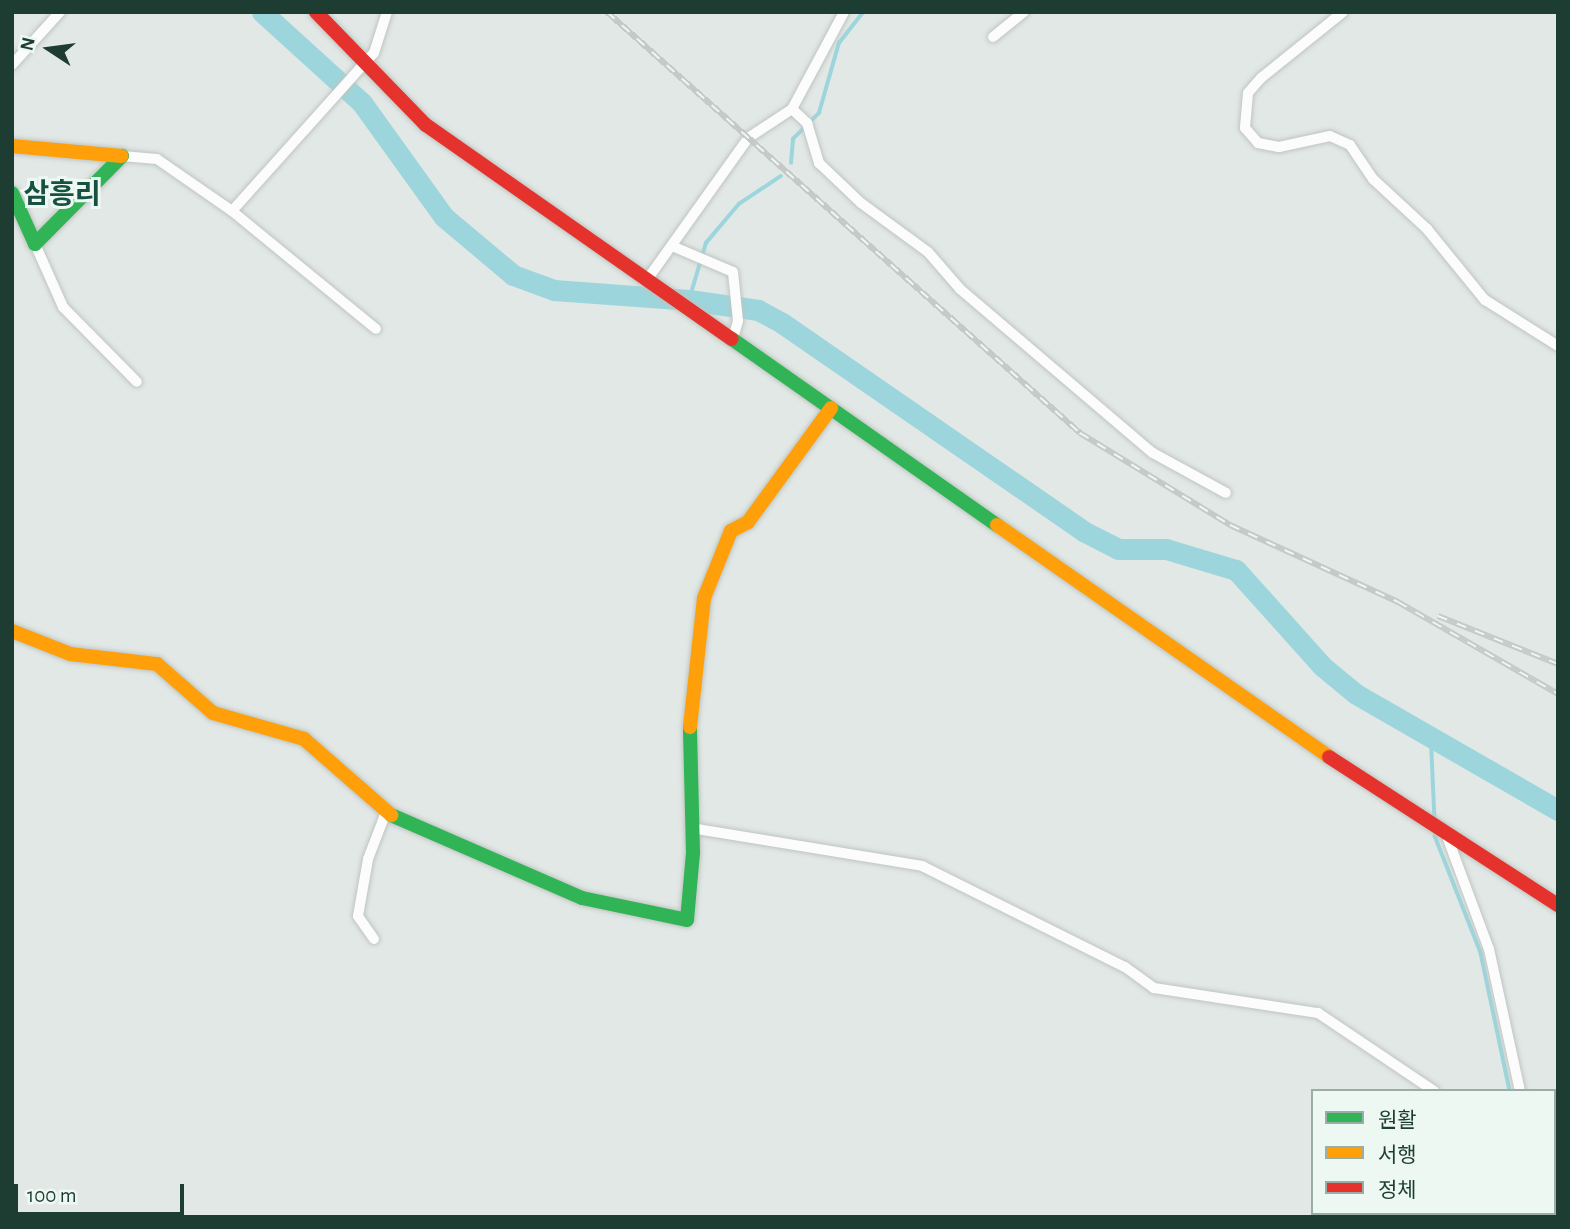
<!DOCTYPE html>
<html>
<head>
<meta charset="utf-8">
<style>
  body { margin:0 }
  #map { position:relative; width:1570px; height:1229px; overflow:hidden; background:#e2e8e5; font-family:"Alegreya Sans","Noto Sans KR",sans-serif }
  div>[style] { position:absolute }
  .stream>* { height:3.5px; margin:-1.75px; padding:0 1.75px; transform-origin:1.75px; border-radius:1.75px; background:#9cd6dc }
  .river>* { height:21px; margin:-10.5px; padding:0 10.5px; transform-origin:10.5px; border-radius:10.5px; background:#9cd6dc }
  .roads { filter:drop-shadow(0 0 2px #bec5c2) drop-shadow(0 0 2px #bec5c2) }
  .street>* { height:10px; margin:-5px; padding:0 5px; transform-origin:5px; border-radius:5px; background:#fbfcfb }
  .fast>* { height:14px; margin:-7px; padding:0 7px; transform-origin:7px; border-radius:7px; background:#30b455 }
  .slow>* { height:14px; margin:-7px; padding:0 7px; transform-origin:7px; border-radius:7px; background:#ff9f0a }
  .jam>* { height:14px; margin:-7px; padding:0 7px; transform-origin:7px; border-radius:7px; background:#e5322d }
  .rail>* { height:6px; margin-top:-3px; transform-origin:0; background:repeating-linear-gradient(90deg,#eef8f3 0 10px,#c5cac8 0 20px); box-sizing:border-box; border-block:2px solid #c5cac8 }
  span { translate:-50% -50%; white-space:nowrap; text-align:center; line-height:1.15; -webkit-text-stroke:6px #eef8f3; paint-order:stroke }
  .quarter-label { font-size:28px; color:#175141; font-weight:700 }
  .frame { position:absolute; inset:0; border:14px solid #1d3d33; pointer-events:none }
  .legend { position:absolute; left:1311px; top:1089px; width:245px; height:126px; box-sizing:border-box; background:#eef8f3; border:2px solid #9aada6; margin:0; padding:9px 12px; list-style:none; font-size:21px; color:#1d3d33 }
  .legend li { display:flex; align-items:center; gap:14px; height:35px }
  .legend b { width:35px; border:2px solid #9aada6 }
  .north { position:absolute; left:14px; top:14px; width:70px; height:70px; -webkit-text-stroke:5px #eef8f3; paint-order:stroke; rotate:283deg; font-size:19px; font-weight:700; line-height:28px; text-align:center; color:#1d3d33 }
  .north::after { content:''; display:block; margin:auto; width:24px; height:32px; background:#1d3d33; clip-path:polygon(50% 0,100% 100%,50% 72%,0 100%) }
  .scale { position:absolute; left:14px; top:1184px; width:170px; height:32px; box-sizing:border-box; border:4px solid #1d3d33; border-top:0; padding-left:9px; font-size:21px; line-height:24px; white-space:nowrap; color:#1d3d33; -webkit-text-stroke:5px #eef8f3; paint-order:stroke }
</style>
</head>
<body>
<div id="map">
  <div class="stream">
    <i style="left:791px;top:163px;width:24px;rotate:-85deg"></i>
    <i style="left:793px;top:139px;width:37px;rotate:-45deg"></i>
    <i style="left:819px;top:113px;width:73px;rotate:-74.1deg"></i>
    <i style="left:839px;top:43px;width:39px;rotate:-52deg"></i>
    <i style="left:689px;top:300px;width:59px;rotate:-73.4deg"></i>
    <i style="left:706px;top:243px;width:51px;rotate:-49.8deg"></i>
    <i style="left:739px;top:204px;width:50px;rotate:-33.7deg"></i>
    <i style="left:1431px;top:732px;width:89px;rotate:87.4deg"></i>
    <i style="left:1435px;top:836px;width:126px;rotate:68.5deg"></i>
    <i style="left:1481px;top:953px;width:141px;rotate:78.1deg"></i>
    <i style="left:1525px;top:1213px;width:4px;rotate:76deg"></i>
  </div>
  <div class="river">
    <i style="left:262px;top:12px;width:135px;rotate:42.3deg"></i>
    <i style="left:362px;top:103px;width:140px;rotate:54.3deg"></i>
    <i style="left:444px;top:217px;width:90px;rotate:40deg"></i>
    <i style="left:513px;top:275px;width:44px;rotate:20.1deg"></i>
    <i style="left:554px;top:290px;width:135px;rotate:4.2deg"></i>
    <i style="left:689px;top:300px;width:70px;rotate:8.2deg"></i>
    <i style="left:758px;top:310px;width:27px;rotate:28deg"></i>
    <i style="left:782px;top:323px;width:366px;rotate:34.6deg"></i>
    <i style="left:1083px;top:531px;width:39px;rotate:27deg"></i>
    <i style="left:1118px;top:549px;width:48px"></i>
    <i style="left:1166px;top:549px;width:73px;rotate:16.7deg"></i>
    <i style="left:1236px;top:570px;width:129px;rotate:48.1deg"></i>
    <i style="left:1322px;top:666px;width:44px;rotate:39.5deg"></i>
    <i style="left:1356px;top:694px;width:233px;rotate:29.9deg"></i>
  </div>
  <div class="roads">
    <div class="street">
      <i style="left:1343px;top:12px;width:105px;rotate:141.2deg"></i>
      <i style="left:1261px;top:78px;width:20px;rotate:131deg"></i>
      <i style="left:1248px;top:93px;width:35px;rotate:95deg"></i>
      <i style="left:1245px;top:128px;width:20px;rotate:49deg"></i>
      <i style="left:1258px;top:143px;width:21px;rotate:11deg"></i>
      <i style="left:1279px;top:147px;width:52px;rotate:-12.2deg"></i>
      <i style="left:1330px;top:136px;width:22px;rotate:24deg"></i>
      <i style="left:1350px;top:145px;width:41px;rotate:55.9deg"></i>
      <i style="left:1373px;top:179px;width:74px;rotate:42.8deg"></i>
      <i style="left:1427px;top:229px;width:92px;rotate:50.8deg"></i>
      <i style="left:1485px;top:300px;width:86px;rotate:32.2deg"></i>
      <i style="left:993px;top:37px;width:40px;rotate:-39deg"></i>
      <i style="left:12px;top:65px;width:72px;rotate:-47.8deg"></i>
      <i style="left:792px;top:109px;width:21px;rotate:43deg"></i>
      <i style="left:807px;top:123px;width:42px;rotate:73.3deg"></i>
      <i style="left:819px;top:163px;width:58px;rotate:43.6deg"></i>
      <i style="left:861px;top:203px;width:83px;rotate:36.2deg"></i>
      <i style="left:928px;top:252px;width:49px;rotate:49.1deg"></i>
      <i style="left:960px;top:289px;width:253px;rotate:40.4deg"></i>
      <i style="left:1153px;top:453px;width:83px;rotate:28.7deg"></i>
      <i style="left:122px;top:156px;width:35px;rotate:5deg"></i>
      <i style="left:157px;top:159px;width:91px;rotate:34.7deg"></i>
      <i style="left:232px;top:211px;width:212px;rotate:-48.1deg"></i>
      <i style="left:374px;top:53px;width:43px;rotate:-72.4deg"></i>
      <i style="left:232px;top:211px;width:186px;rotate:39.3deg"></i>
      <i style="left:35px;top:244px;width:69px;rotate:66deg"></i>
      <i style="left:63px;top:307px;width:105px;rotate:45.4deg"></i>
      <i style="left:672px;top:246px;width:66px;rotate:23.1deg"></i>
      <i style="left:733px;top:272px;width:49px;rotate:84.2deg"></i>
      <i style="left:738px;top:321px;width:18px;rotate:106deg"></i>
      <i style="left:649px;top:277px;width:171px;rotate:-54.5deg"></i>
      <i style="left:748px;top:138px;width:53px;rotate:-33.4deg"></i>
      <i style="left:792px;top:109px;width:110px;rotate:-61.8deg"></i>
      <i style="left:691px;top:828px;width:234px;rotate:9.3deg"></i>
      <i style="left:922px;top:866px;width:227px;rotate:26.5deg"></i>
      <i style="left:1125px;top:967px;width:36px;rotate:36deg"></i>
      <i style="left:1154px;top:988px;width:166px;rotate:8.7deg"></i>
      <i style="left:1318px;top:1013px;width:140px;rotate:33.9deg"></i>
      <i style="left:1448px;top:839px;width:117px;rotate:69.6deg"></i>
      <i style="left:1489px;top:949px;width:145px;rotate:77.7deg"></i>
      <i style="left:374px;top:939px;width:28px;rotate:-125deg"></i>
      <i style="left:358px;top:916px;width:58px;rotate:-80deg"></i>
      <i style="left:368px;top:859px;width:50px;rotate:-69deg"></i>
      <i style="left:1554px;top:1138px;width:4px;rotate:14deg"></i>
      <i style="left:1554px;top:1184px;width:6px;rotate:-51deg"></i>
      <i style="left:1534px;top:1217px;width:4px;rotate:-90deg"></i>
    </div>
    <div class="fast">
      <i style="left:12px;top:193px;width:56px;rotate:65.7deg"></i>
      <i style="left:35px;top:244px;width:124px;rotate:-45.3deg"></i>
      <i style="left:732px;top:339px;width:324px;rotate:35.1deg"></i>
      <i style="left:391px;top:815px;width:208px;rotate:23.5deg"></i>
      <i style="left:582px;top:898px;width:107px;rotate:11.8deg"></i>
      <i style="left:687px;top:920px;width:67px;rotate:-84.9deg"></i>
      <i style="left:693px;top:853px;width:126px;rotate:-91.4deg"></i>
    </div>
    <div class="slow">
      <i style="left:12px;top:146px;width:110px;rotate:5.2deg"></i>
      <i style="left:997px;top:525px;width:405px;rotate:34.9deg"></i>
      <i style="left:12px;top:631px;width:62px;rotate:21.6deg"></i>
      <i style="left:70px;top:654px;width:88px;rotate:6.6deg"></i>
      <i style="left:157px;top:664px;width:74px;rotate:41.2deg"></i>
      <i style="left:213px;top:713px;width:95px;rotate:15.9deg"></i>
      <i style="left:304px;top:739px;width:116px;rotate:41.1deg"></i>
      <i style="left:690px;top:727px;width:130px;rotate:-83.8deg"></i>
      <i style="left:704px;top:598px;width:72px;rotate:-68.1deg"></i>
      <i style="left:731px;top:531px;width:19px;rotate:-28deg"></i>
      <i style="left:748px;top:522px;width:141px;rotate:-53.9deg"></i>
    </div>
    <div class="jam">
      <i style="left:316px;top:12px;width:158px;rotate:45.8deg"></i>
      <i style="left:426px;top:125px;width:373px;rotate:35deg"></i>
      <i style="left:1329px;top:757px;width:273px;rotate:32.9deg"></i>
    </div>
  </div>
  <div class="rail">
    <i style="left:607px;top:12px;width:633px;rotate:41.67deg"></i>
    <i style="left:1080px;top:433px;width:176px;rotate:31.5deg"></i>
    <i style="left:1230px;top:525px;width:185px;rotate:24.6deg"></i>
    <i style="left:1398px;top:602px;width:185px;rotate:29.9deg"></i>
    <i style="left:1438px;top:616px;width:129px;rotate:21.8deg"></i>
  </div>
  <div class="quarter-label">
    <span style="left:62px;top:195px">삼흥리</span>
  </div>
  <div class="frame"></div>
  <ul class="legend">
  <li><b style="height:9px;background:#30b455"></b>원활</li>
  <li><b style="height:9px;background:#ff9f0a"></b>서행</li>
  <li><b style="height:9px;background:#e5322d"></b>정체</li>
  </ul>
  <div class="north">N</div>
  <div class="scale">100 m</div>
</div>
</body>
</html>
